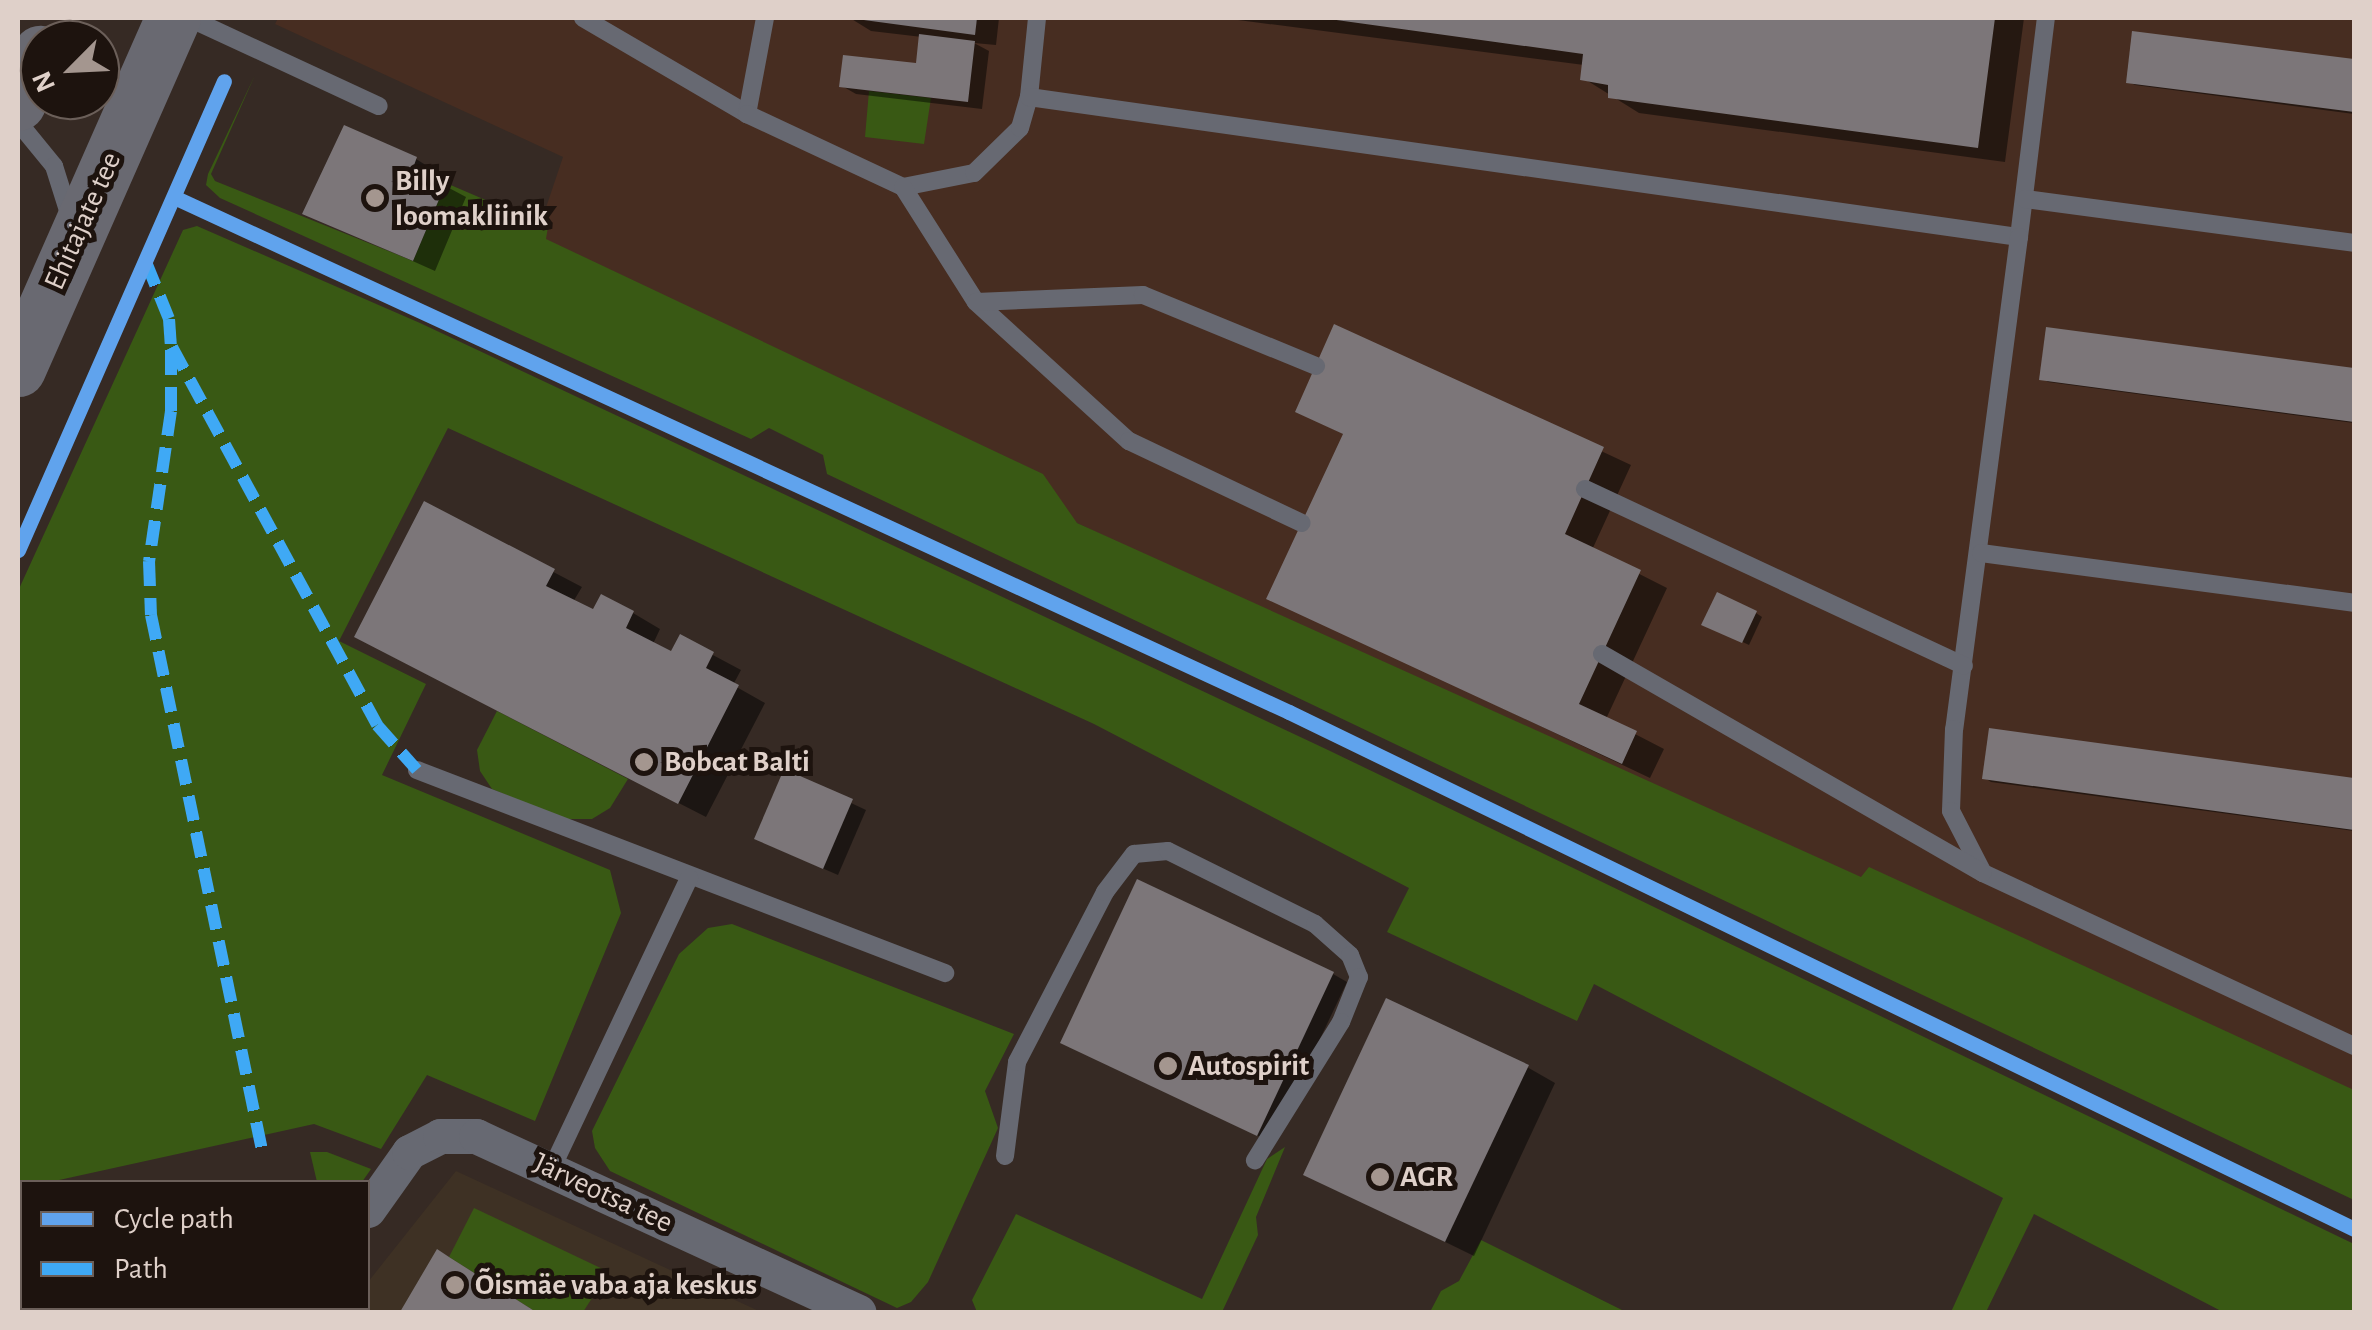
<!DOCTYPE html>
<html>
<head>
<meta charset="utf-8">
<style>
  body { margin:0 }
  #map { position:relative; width:2372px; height:1330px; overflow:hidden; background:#362a24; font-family:"Alegreya Sans",sans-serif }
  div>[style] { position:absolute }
  .commercial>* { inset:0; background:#3e3124 }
  .built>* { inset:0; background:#472d21 }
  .green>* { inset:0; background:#395914 }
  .shadow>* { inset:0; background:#0007 }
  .building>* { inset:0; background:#7c7679 }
  .lane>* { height:18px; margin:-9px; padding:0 9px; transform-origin:9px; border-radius:9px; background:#676972 }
  .street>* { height:35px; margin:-17.5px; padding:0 17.5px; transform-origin:17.5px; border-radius:17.5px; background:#676972 }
  .primary>* { height:55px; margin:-27.5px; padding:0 27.5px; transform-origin:27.5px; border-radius:27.5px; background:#696971 }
  .quiet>* { height:12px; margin-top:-6px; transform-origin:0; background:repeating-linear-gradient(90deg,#3fa9f5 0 25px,transparent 0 37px) }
  .cycleway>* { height:15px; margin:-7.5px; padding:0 7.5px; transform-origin:7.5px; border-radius:7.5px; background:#60a3ed }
  .dots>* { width:28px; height:28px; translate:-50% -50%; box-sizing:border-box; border:5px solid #1d130e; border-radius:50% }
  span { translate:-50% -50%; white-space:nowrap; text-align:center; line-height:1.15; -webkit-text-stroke:10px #1d130e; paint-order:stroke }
  .poi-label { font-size:30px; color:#dfd0c9; font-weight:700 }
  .left { translate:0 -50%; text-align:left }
  .street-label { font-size:30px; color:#dfd0c9 }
  .frame { position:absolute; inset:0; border:20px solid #dfd0c9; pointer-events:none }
  .legend { position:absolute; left:20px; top:1180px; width:350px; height:130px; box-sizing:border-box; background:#1d130e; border:2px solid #6b5f59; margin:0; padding:12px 18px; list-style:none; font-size:30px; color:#dfd0c9 }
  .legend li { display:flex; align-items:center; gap:20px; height:50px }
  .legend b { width:50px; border:2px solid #6b5f59 }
  .north { position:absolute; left:20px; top:20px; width:100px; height:100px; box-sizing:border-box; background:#1d130e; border:2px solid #6b5f59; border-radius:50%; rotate:246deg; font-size:28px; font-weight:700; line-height:40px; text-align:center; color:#dfd0c9 }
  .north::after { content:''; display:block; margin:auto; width:35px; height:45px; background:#a4968f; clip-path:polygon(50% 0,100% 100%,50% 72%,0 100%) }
</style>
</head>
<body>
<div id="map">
  <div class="commercial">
    <i style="clip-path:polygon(456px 1171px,761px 1312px,348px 1312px,368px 1308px,368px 1282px)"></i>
  </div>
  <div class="built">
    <i style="clip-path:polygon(278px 18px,2354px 18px,2354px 1109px,1270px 615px,528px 261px,563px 157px,275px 24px)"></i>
  </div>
  <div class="green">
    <i style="clip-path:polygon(255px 75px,211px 174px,215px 181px,413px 261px,446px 183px,548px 227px,546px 239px,1043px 474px,1077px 523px,1861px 877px,1869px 867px,2354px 1090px,2354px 1200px,827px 474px,823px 455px,769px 428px,751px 439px,220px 198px,206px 185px,208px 174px)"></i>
    <i style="clip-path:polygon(869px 91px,931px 98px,924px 144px,865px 137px)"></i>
    <i style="clip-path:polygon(197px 226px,420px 323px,1328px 750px,2354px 1244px,2354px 1312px,2223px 1312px,2034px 1214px,1986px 1312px,1951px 1312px,2003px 1198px,1594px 984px,1577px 1021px,1387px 932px,1409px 888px,1094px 724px,448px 428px,339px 641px,426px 684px,382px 775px,610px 870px,621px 913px,535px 1121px,427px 1075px,381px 1149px,314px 1124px,50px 1182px,22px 1182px,18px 1189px,18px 591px,183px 230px)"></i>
    <i style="clip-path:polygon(497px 711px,628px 779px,610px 808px,592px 819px,564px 819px,492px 789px,480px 771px,477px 750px)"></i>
    <i style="clip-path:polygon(732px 924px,1014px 1034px,985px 1091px,998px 1128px,928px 1282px,911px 1302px,897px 1308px,610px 1171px,595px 1148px,592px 1131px,679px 954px,708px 928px)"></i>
    <i style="clip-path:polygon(1285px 1147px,1256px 1217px,1258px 1235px,1222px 1312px,977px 1312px,972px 1300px,1016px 1214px,1202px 1299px,1267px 1159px)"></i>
    <i style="clip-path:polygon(310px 1152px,327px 1152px,371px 1169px,362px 1182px,317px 1182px)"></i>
    <i style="clip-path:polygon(474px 1208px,609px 1272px,583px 1312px,536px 1312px,449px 1257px)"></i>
    <i style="clip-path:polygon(1481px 1240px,1626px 1312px,1430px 1312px,1441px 1291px,1459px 1281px)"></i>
  </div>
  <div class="shadow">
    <i style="clip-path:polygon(850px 18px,999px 18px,996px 45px,974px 43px,989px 51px,982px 109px,856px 94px,842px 86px,918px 66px,922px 37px,871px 31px)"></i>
    <i style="clip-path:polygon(1223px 18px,2024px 18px,2005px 162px,1639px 113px,1583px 78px,1584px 65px)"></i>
    <i style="clip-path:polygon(2135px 34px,2354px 62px,2354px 114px,2135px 85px,2129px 82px)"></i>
    <i style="clip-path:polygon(416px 159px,437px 172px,434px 180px,466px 197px,435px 271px,305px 213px)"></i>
    <i style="clip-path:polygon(1336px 327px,1631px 465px,1592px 550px,1667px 588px,1606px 719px,1664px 749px,1650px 778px,1270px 598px,1345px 435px,1298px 411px)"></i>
    <i style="clip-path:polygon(2048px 330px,2354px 370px,2354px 423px,2048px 382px,2042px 378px)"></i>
    <i style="clip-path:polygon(425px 505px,582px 587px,573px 602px,594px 613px,633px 613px,660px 629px,653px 644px,672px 655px,681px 638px,741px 670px,733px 685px,765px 703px,706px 817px,384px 652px)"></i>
    <i style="clip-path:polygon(1756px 613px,1762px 617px,1749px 645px,1711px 627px)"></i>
    <i style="clip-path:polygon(1991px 731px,2354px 781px,2354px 831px,1991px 782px,1985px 778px)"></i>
    <i style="clip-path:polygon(785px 772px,866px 810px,838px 875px,771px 846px)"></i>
    <i style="clip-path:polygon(1333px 974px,1347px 982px,1271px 1142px,1077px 1050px)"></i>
    <i style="clip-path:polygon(1527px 1067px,1555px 1083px,1474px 1256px,1306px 1174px)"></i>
    <i style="clip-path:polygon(438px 1253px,476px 1274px,535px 1312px,403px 1312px)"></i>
    <i style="clip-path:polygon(81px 1308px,248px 1308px,249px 1312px,82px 1312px)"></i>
  </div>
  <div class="building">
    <i style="clip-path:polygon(849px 18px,977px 18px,975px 35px)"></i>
    <i style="clip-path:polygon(1322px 18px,1995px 18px,1978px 148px,1608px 98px,1608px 85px,1580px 80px,1583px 54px)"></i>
    <i style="clip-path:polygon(2132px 31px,2354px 59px,2354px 112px,2126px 83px)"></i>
    <i style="clip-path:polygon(919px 34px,975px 41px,968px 102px,839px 87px,843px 55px,916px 63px)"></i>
    <i style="clip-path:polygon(344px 125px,417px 157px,413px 168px,446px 183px,413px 261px,302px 214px)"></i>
    <i style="clip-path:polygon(1334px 324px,1604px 447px,1565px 534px,1641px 570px,1579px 704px,1637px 731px,1622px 764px,1266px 599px,1343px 434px,1295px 412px)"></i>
    <i style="clip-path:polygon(2046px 327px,2354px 368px,2354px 422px,2039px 380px)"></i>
    <i style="clip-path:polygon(424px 501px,555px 569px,546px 586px,593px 609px,601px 594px,634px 611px,626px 628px,671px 651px,680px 634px,714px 652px,706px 668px,739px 685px,678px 804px,354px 637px)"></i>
    <i style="clip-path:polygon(1717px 592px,1757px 611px,1742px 643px,1701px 625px)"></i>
    <i style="clip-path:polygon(1989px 728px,2354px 778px,2354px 830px,1982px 779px)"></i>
    <i style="clip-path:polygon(784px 769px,853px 799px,823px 869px,754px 839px)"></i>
    <i style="clip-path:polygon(1137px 879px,1334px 972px,1257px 1136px,1060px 1043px)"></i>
    <i style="clip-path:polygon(1386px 998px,1529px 1065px,1445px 1242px,1303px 1175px)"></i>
    <i style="clip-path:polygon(437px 1249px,449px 1257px,536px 1312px,400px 1312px)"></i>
    <i style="clip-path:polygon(79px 1308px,202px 1308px,203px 1312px,80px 1312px)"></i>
  </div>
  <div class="lane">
    <i style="left:189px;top:18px;width:209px;rotate:24.9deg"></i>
    <i style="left:583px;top:18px;width:190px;rotate:30.3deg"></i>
    <i style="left:765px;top:18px;width:98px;rotate:100.6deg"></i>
    <i style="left:747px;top:114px;width:172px;rotate:25.1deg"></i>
    <i style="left:903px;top:187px;width:72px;rotate:-11.2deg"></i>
    <i style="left:974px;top:173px;width:64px;rotate:-44.4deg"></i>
    <i style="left:1020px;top:128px;width:32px;rotate:-74deg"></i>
    <i style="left:1037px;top:18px;width:79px;rotate:95.8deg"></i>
    <i style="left:1029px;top:97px;width:1000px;rotate:8.05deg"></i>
    <i style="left:2019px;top:237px;width:221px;rotate:-83deg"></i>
    <i style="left:18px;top:122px;width:57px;rotate:50.7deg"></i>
    <i style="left:54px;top:166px;width:57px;rotate:72.5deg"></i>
    <i style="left:903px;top:187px;width:136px;rotate:57.6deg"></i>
    <i style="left:976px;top:302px;width:207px;rotate:42.3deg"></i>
    <i style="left:1129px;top:441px;width:191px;rotate:25.4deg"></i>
    <i style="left:2025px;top:199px;width:332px;rotate:7.6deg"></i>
    <i style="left:2019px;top:237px;width:496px;rotate:97.5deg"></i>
    <i style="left:1954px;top:729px;width:82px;rotate:92.1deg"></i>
    <i style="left:1951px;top:811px;width:70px;rotate:62.7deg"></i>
    <i style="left:1983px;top:873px;width:409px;rotate:25deg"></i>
    <i style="left:976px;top:302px;width:167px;rotate:-2.4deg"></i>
    <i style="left:1143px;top:295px;width:187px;rotate:22.3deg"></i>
    <i style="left:1585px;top:489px;width:418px;rotate:25deg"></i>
    <i style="left:1981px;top:553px;width:376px;rotate:7.6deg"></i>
    <i style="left:1602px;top:654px;width:439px;rotate:29.9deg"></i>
    <i style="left:417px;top:770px;width:566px;rotate:21.03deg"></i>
    <i style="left:1005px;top:1156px;width:95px;rotate:-82.7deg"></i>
    <i style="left:1017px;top:1062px;width:191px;rotate:-62.6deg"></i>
    <i style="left:1105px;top:892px;width:48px;rotate:-52.7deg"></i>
    <i style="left:1134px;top:854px;width:34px;rotate:-5deg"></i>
    <i style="left:1168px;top:851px;width:164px;rotate:26.4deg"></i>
    <i style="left:1315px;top:924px;width:47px;rotate:41.5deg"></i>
    <i style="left:1350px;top:955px;width:24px;rotate:68deg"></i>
    <i style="left:1359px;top:977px;width:48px;rotate:111.8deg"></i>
    <i style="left:1341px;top:1022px;width:163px;rotate:121.9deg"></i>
    <i style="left:552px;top:1168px;width:321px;rotate:-64.7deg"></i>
  </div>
  <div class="street">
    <i style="left:368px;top:1210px;width:71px;rotate:-54.7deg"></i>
    <i style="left:409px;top:1152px;width:35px;rotate:-27deg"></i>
    <i style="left:440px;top:1136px;width:36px"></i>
    <i style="left:476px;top:1136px;width:421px;rotate:24.7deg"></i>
    <i style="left:305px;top:1312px;width:5px;rotate:-53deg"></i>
  </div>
  <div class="primary">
    <i style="left:18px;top:103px;width:55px;rotate:-66.3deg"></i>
    <i style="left:18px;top:369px;width:384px;rotate:-66.2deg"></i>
  </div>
  <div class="quiet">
    <i style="left:146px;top:262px;width:61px;rotate:68deg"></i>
    <i style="left:169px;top:319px;width:31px;rotate:86deg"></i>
    <i style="left:171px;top:350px;width:61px;rotate:90deg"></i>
    <i style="left:171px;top:411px;width:152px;rotate:98.3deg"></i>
    <i style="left:149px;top:561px;width:54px;rotate:87.9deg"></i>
    <i style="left:151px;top:615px;width:546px;rotate:78.28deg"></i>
    <i style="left:172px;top:347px;width:430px;rotate:61.5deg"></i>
    <i style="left:377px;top:725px;width:60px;rotate:48.4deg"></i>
  </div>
  <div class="cycleway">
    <i style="left:176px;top:198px;width:1226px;rotate:24.79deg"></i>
    <i style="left:1289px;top:712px;width:1184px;rotate:25.89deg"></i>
    <i style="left:18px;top:550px;width:512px;rotate:-66.29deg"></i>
  </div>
  <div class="dots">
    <i style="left:375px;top:198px;background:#a4968f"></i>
    <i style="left:644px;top:762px;background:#a4968f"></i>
    <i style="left:1168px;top:1066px;background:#a4968f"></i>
    <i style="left:1380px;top:1177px;background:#a4968f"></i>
    <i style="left:455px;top:1285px;background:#a4968f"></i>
  </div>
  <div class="poi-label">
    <span class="left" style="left:395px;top:198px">Billy<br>loomakliinik</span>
    <span class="left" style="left:664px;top:762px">Bobcat Balti</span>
    <span class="left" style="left:1188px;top:1066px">Autospirit</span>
    <span class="left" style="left:1400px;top:1177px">AGR</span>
    <span class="left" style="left:475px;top:1285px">Õismäe vaba aja keskus</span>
  </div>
  <div class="street-label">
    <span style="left:83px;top:221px;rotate:-66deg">Ehitajate tee</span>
    <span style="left:603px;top:1193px;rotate:25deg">Järveotsa tee</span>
  </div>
  <div class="frame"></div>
  <ul class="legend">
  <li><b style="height:12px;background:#60a3ed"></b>Cycle path</li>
  <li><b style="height:12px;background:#3fa9f5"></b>Path</li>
  </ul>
  <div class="north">N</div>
</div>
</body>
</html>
